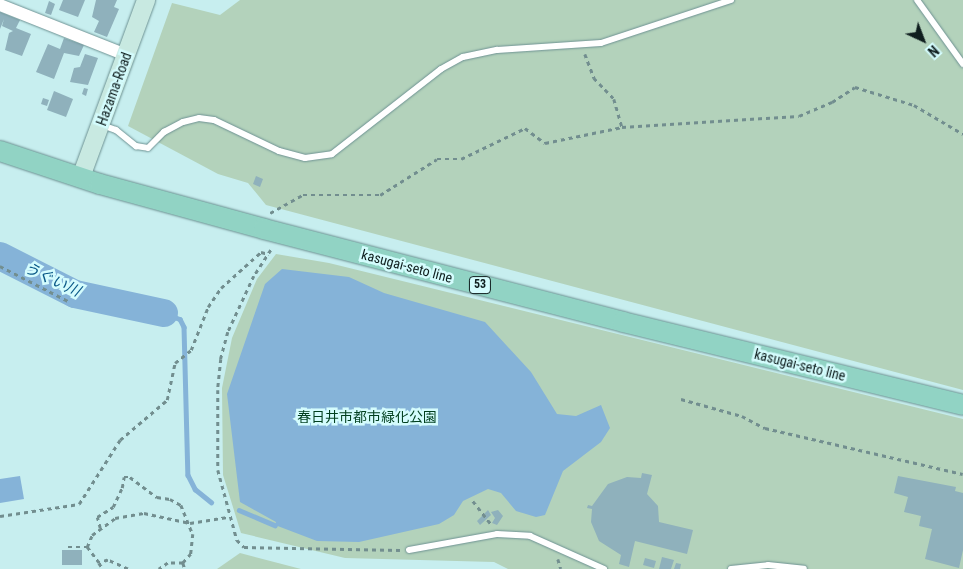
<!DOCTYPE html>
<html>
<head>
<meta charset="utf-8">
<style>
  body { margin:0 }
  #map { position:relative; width:963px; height:569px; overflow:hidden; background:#c7eeef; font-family:"Roboto Condensed","Noto Sans JP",sans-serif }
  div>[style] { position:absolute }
  .green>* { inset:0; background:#b3d2bb }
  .water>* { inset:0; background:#85b3d8 }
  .stream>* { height:4.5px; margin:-2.25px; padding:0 2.25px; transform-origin:2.25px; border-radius:2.25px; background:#85b3d8 }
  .river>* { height:28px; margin:-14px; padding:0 14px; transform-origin:14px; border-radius:14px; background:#85b3d8 }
  .building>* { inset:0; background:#8fb1bc }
  .path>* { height:2.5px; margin-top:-1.25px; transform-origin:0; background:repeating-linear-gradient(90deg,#728e8f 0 4px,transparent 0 8px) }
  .roads { filter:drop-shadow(0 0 1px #6e9293) drop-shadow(0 0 1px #6e9293) }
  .lane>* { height:6px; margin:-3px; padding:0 3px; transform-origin:3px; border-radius:3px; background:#fff }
  .street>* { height:12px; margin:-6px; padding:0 6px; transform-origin:6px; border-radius:6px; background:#fff }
  .secondary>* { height:18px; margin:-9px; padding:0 9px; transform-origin:9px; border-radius:9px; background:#c8e9e1 }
  .primary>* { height:20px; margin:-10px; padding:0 10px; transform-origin:10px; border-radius:10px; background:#91d3c4 }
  span { translate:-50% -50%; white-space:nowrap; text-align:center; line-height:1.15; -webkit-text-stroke:5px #d4fcfd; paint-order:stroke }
  .shield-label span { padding:1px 4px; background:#d4fcfd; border:1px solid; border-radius:4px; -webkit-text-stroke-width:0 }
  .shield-label { font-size:12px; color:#0f1e1e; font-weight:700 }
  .street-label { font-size:14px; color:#0f1e1e }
  .park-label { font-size:14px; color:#013f1e }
  .water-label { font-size:15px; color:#0a5988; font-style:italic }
  .north { position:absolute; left:898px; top:15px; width:50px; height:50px; -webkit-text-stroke:4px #d4fcfd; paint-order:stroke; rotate:137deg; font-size:14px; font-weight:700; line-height:20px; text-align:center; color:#0f1e1e }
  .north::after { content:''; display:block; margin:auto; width:18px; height:22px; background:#0f1e1e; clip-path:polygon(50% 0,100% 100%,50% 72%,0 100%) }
</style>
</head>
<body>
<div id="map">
  <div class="green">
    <i style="clip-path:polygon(240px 0,963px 0,963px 390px,266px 205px,248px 183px,218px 174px,128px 126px,172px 3px,220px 15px)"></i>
    <i style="clip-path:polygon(276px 254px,329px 263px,963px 419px,963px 569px,508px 569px,494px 562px,345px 558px,241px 533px,223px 475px,222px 388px,232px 338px,257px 279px)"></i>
    <i style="clip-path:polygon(240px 553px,301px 569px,217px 569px)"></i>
  </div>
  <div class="water">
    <i style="clip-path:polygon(282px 269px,349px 277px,384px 293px,485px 322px,531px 372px,557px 414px,576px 416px,601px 405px,610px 428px,601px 442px,563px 471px,545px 515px,536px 517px,516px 511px,501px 493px,488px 489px,463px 501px,454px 515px,439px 524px,359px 542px,317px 541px,275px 525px,276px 522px,240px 502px,227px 394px,265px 284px)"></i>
    <i style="clip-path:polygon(20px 476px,24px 499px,0 503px,0 479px)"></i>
  </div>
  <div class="stream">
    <i style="left:164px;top:313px;width:17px;rotate:21deg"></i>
    <i style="left:180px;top:319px;width:9px;rotate:63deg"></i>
    <i style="left:184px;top:327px;width:148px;rotate:88.5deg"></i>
    <i style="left:188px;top:475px;width:16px;rotate:63deg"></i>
    <i style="left:195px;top:489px;width:21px;rotate:39deg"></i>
    <i style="left:239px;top:510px;width:39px;rotate:23deg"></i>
  </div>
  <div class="river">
    <i style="left:0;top:256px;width:84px;rotate:26.9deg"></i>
    <i style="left:75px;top:294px;width:91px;rotate:12.1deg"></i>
  </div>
  <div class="building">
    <i style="clip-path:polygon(63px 0,85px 0,78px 17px,59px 10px)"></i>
    <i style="clip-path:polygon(96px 0,117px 0,114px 7px,119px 9px,107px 37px,94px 32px,99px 21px,92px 17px)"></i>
    <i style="clip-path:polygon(49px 1px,55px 4px,51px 15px,45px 13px)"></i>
    <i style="clip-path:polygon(0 12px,20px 20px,16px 28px,31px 34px,22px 56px,5px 50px,9px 33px,13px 31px,2px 26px,4px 19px,0 29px)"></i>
    <i style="clip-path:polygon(64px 38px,84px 45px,79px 56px,64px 53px,54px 79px,36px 72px,48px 44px,60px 49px)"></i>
    <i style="clip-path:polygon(85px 54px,98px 58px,88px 85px,70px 82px,74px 68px,80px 67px)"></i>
    <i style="clip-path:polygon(84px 88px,88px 89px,86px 96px,82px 94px)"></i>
    <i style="clip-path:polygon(54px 91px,73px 99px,66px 117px,47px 110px)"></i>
    <i style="clip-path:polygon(43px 98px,49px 100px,47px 106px,41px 104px)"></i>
    <i style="clip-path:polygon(256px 176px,263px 179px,260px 187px,253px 184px)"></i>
    <i style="clip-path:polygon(642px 473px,652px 475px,647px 494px,658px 506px,659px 522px,693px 530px,687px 554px,635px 541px,629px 567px,619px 564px,621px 555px,599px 541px,591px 522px,592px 509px,587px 508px,588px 505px,592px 506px,608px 484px,627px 477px,641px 478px)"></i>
    <i style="clip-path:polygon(898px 476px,956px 487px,955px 491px,963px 493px,963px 550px,959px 568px,925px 559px,932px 529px,919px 526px,921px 516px,904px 512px,908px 497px,894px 493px)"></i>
    <i style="clip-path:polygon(488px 510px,491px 515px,480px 525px,477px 521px)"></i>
    <i style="clip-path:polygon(498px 510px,503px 516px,497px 525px,492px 523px,495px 518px,491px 512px)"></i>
    <i style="clip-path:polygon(62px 550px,82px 550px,82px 565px,62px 565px)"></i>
    <i style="clip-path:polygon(662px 557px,674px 560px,671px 569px,659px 569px)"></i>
    <i style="clip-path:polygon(645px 558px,656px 561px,654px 568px,643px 565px)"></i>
    <i style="clip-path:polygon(676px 563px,681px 564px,680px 569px,674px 569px)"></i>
  </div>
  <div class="path">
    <i style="left:585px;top:54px;width:26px;rotate:69deg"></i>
    <i style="left:594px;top:78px;width:29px;rotate:46deg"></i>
    <i style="left:614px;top:99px;width:29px;rotate:74deg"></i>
    <i style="left:270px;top:213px;width:38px;rotate:-29deg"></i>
    <i style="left:303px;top:195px;width:77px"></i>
    <i style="left:380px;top:195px;width:67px;rotate:-32.3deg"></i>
    <i style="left:437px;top:159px;width:24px"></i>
    <i style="left:461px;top:159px;width:71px;rotate:-25.8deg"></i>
    <i style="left:525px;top:128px;width:25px;rotate:37deg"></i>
    <i style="left:545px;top:143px;width:79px;rotate:-11.7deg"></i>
    <i style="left:622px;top:127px;width:177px;rotate:-3.6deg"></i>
    <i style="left:799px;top:116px;width:36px;rotate:-23deg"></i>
    <i style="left:832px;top:102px;width:27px;rotate:-33deg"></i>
    <i style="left:855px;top:87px;width:62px;rotate:17deg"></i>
    <i style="left:914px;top:105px;width:57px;rotate:30.6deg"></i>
    <i style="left:271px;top:250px;width:31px;rotate:123deg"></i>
    <i style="left:254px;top:276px;width:62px;rotate:114.9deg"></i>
    <i style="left:228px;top:332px;width:28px;rotate:105deg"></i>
    <i style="left:221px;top:359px;width:31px;rotate:96deg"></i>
    <i style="left:218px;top:390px;width:80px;rotate:90deg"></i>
    <i style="left:218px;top:470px;width:73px;rotate:74.8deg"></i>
    <i style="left:237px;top:540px;width:10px;rotate:45deg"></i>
    <i style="left:244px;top:547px;width:156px;rotate:1.1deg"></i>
    <i style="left:0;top:266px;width:79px;rotate:27.2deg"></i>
    <i style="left:681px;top:399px;width:63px;rotate:15.6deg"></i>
    <i style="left:742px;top:416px;width:26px;rotate:28deg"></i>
    <i style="left:765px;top:428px;width:203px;rotate:13.1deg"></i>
    <i style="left:473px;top:501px;width:29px;rotate:52deg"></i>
    <i style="left:0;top:516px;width:80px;rotate:-8.6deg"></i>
    <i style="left:79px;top:504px;width:76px;rotate:-57.4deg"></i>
    <i style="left:120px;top:440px;width:62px;rotate:-40.4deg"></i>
    <i style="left:167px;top:400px;width:38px;rotate:-78deg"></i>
    <i style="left:175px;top:363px;width:21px;rotate:-39deg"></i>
    <i style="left:191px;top:350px;width:46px;rotate:-68.4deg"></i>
    <i style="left:208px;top:307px;width:23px;rotate:-56deg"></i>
    <i style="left:221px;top:288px;width:54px;rotate:-42deg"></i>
    <i style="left:261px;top:252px;width:8px;rotate:14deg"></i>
    <i style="left:100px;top:528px;width:11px;rotate:-105deg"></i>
    <i style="left:97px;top:517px;width:19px;rotate:-32deg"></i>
    <i style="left:113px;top:507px;width:21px;rotate:-65deg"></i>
    <i style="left:122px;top:488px;width:11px;rotate:-80deg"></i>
    <i style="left:124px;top:477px;width:6px"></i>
    <i style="left:130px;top:477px;width:34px;rotate:37deg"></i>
    <i style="left:157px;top:497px;width:13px;rotate:9deg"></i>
    <i style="left:170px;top:499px;width:13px;rotate:29deg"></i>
    <i style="left:181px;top:505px;width:31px;rotate:68deg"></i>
    <i style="left:193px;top:534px;width:20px;rotate:96deg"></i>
    <i style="left:191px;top:554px;width:12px;rotate:132deg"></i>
    <i style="left:183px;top:563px;width:15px;rotate:180deg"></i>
    <i style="left:168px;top:563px;width:11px;rotate:146deg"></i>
    <i style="left:68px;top:547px;width:19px"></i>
    <i style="left:558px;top:559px;width:10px;rotate:73deg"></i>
    <i style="left:99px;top:563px;width:7px;rotate:56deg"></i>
    <i style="left:183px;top:563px;width:6px;rotate:72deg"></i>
    <i style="left:128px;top:569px;width:22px;rotate:-156deg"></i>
    <i style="left:108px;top:560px;width:9px;rotate:162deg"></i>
    <i style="left:99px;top:563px;width:20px;rotate:-127deg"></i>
    <i style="left:87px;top:547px;width:13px;rotate:-67deg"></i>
    <i style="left:92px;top:535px;width:29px;rotate:-36deg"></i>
    <i style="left:115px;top:518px;width:29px;rotate:-10deg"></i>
    <i style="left:144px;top:513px;width:47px;rotate:12.3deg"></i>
    <i style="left:190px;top:523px;width:38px;rotate:-9deg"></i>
  </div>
  <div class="roads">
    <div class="lane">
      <i style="left:917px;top:0;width:79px;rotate:54.3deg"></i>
      <i style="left:102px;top:125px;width:15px;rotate:20deg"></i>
      <i style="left:116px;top:130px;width:26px;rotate:39deg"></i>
      <i style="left:136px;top:146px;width:12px;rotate:9deg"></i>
      <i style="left:148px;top:148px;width:23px;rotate:-45deg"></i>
      <i style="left:164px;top:132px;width:21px;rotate:-28deg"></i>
      <i style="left:183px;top:122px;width:16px;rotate:-14deg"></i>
      <i style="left:199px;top:118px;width:15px;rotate:8deg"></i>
      <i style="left:214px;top:120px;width:72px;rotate:25.5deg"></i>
      <i style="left:279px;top:151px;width:27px;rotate:15deg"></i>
      <i style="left:305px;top:158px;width:27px;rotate:-8deg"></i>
      <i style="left:332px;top:154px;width:138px;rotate:-37.9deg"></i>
      <i style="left:441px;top:69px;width:25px;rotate:-29deg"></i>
      <i style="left:463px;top:57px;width:35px;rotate:-12deg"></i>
      <i style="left:497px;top:50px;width:104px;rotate:-3.9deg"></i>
      <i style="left:601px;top:43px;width:137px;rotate:-18.3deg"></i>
      <i style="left:409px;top:550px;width:89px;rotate:-10.3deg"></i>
      <i style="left:497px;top:534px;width:33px;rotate:3deg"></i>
      <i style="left:530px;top:536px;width:81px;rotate:24deg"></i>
      <i style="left:731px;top:569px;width:37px;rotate:-6deg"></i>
      <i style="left:768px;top:565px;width:36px;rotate:6deg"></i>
    </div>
    <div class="street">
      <i style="left:0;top:5px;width:136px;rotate:21.6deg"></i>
    </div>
    <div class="secondary">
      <i style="left:81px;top:177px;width:189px;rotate:-69.8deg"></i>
    </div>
    <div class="primary">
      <i style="left:0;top:151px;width:105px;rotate:18.3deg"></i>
      <i style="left:100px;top:184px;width:170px;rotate:15.3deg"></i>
      <i style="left:264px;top:229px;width:371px;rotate:14.5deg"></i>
      <i style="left:623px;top:322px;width:350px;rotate:13.7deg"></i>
    </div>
  </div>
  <div class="shield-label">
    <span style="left:480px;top:285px">53</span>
  </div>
  <div class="street-label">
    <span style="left:114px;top:89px;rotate:-70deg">Hazama-Road</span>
    <span style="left:407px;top:266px;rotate:15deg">kasugai-seto line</span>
    <span style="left:800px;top:365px;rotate:14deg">kasugai-seto line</span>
  </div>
  <div class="park-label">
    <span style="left:367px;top:417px">春日井市都市緑化公園</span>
  </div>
  <div class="water-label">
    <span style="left:52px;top:280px;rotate:25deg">うぐい川</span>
  </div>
  <div class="north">N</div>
</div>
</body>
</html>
